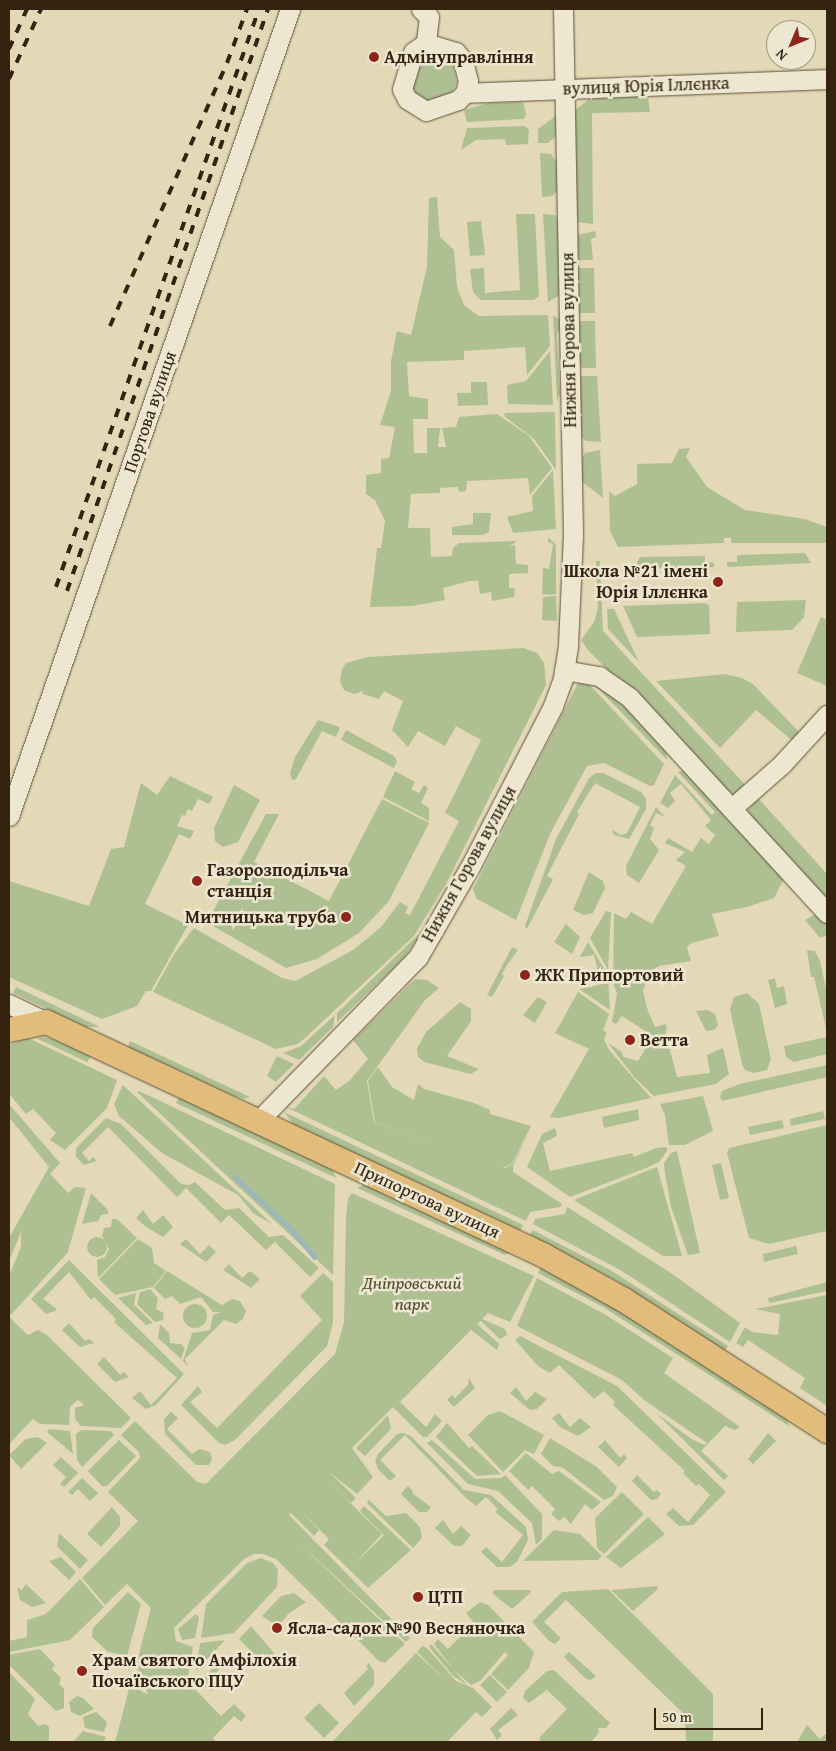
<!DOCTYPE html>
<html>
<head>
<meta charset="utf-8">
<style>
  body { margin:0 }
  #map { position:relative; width:836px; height:1751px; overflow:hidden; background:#e3d9b6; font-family:"Gentium Book Plus",serif }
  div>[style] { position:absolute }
  .green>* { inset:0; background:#aec092 }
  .round { border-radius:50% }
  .stream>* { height:4.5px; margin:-2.25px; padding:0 2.25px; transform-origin:2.25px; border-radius:2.25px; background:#9cb7ba }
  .roads { filter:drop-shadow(0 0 1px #5f5039) drop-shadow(0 0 1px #5f5039) }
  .minor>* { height:19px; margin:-9.5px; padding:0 9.5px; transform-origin:9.5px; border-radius:9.5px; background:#ede6d0 }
  .major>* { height:24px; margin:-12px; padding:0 12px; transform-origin:12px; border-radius:12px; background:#e2bc7b }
  .rail>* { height:4px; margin-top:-2px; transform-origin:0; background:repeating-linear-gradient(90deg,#33230f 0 9px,transparent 0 18px) }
  .dots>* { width:14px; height:14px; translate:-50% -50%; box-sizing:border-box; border:2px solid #ede6d0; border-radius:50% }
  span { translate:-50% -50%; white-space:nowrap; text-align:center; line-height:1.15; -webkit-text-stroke:5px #ede6d0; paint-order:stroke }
  .poi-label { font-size:18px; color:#33230f; font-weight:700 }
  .left { translate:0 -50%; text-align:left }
  .right { translate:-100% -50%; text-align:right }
  .street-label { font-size:18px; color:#33230f }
  .park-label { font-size:18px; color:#524a30; font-style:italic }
  .frame { position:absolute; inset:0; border:10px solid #33230f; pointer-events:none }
  .north { position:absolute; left:766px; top:20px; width:50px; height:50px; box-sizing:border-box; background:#ede6d0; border:1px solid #a39883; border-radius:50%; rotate:225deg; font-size:14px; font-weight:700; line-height:20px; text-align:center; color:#33230f }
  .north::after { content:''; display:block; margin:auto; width:18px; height:22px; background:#8f2418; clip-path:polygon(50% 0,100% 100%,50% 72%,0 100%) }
  .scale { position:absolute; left:654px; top:1708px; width:109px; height:22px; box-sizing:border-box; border:2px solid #33230f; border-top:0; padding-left:6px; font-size:15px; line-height:18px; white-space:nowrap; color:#33230f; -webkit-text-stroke:4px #ede6d0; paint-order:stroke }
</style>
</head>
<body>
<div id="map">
  <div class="green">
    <i style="clip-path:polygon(433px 52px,453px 63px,457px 83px,450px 95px,427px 101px,416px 98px,413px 84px,423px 57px)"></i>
    <i style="clip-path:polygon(648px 96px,650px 112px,592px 113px,593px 224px,576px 222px,573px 216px,574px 111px,589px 99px)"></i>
    <i style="clip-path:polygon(523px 102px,526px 114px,524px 119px,467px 122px,464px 110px,489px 103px)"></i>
    <i style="clip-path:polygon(557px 115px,559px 130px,555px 137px,548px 143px,538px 143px,538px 129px)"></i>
    <i style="clip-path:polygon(525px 126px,529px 130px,528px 144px,506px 145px,505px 139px,476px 140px,461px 150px,467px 128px)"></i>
    <i style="clip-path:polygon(540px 153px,551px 154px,558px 164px,558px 191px,552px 196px,542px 197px)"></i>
    <i style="clip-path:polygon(437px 197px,440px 237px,454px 250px,457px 287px,464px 305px,479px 316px,548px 315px,550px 346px,527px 375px,525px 347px,464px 351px,464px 360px,407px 362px,409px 396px,428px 399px,428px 419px,413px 419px,414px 453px,427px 453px,427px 428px,440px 428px,438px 447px,446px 447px,442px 428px,456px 427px,459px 417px,497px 414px,529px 436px,552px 468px,530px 495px,528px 478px,467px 481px,466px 491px,459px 492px,458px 487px,440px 488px,440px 493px,411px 494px,408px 528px,430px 528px,431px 557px,452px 556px,453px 548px,459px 543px,517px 541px,509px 547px,515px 545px,516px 564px,528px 565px,528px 573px,509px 574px,509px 588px,515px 588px,514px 597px,492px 601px,491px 592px,480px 594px,478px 581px,470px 581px,443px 588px,445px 600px,412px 606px,370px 607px,377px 548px,381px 548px,385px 521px,375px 500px,366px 494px,366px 475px,381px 473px,381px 459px,389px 458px,395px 427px,380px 425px,391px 391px,391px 361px,397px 331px,411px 335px,427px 267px,429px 198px)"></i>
    <i style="clip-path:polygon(516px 214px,535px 214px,539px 296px,534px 300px,481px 300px,473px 292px,470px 269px,484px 268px,485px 293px,520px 290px)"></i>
    <i style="clip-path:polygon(543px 214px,555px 215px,559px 220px,560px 295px,548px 302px)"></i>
    <i style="clip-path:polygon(481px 221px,485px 255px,470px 256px,467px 222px)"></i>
    <i style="clip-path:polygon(596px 231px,596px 237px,591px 239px,593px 260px,579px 260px,574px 255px,577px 235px)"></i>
    <i style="clip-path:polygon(579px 268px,594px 268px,595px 313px,580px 313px,576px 309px,575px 272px)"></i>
    <i style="clip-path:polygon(553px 315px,562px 321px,562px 329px,557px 333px,560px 394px,557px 401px)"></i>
    <i style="clip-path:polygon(581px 321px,595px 321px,596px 368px,582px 368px,577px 364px,576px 326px)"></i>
    <i style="clip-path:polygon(550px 351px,553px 405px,508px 404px,507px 385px,526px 381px)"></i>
    <i style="clip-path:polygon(582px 376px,597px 376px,601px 442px,586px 441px,580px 435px,577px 380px)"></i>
    <i style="clip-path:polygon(471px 382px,487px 382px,488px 405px,458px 406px,457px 393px,471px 393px)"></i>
    <i style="clip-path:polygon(554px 412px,555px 417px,556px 470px,534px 439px,505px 417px,504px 413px)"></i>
    <i style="clip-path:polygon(690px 448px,686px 457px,707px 487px,745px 510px,805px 519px,827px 527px,827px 543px,731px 543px,731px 538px,724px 538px,724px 543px,618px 547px,610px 531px,609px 491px,615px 496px,637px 484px,637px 464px,672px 463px,679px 449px)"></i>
    <i style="clip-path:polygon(600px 450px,603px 498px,581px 481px,580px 462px,585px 453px)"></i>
    <i style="clip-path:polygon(553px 470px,556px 529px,513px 533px,507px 517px,533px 511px,532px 496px)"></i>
    <i style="clip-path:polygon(473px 513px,491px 513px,489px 532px,483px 535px,452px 535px,452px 527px,473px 524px)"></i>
    <i style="clip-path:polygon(548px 537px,556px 545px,556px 594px,550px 595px,542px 594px,543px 568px,549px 569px,553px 544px,548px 542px)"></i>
    <i style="clip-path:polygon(805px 553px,811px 563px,727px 567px,727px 562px,737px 562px,737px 555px)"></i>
    <i style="clip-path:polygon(705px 556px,705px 562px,714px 563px,714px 567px,638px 569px,636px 564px,640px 557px)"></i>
    <i style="clip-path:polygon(596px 561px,600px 561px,603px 631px,749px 789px,736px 795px,727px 791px,588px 650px,581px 640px,594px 622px,598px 608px)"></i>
    <i style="clip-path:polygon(556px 596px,557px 621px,542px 620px,543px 597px)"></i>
    <i style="clip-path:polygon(806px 600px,804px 617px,792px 630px,736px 632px,737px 602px)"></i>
    <i style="clip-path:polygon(705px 603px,709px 605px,710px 634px,637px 637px,623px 606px)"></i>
    <i style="clip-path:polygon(607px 609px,614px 609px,639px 662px,608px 629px)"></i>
    <i style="clip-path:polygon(821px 617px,827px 620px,827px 686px,797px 673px)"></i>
    <i style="clip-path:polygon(523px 648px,537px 653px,544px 663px,546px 685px,446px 884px,414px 936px,306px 1037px,298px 1044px,276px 1049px,153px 992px,174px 954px,194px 928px,282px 978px,295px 981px,353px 950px,381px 927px,400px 902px,408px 907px,405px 913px,410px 915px,459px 821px,445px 813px,481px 740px,456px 726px,445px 746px,418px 731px,408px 747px,392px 730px,403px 701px,384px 691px,379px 699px,363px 694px,363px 691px,354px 694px,344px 690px,340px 682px,342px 669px,346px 663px,368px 657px)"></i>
    <i style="clip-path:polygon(725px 674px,742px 678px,753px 684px,799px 732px,827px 703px,827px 709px,794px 742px,756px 710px,720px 748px,656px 681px)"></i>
    <i style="clip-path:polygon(586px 681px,664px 764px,654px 785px,650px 786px,604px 763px,587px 766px,550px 834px,516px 920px,477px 899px,473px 889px,578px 683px)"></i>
    <i style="clip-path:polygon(593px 683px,612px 692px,666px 749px,667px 760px)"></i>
    <i style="clip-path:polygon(318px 720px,340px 727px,336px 737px,322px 731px,296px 779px,292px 780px,290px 773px,295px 757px)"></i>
    <i style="clip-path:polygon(346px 730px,394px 756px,397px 761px,394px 768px,341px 740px)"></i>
    <i style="clip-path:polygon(685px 770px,785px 877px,774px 898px,747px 907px,712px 914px,719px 936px,691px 943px,687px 947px,691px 961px,659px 966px,649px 972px,643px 991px,648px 1011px,655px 1027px,666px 1024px,667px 1030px,665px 1031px,677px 1077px,710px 1073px,707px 1055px,723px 1048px,729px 1074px,716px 1084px,654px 1096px,635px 1078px,608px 1043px,622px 1052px,623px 1057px,638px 1061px,653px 1036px,622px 1016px,616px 1024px,612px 1022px,617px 994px,613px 983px,614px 913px,626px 919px,631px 912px,652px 924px,686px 866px,676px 860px,685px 852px,665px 843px,668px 838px,692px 852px,701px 838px,709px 844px,715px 835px,705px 826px,711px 820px,681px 784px,670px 793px,675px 801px,668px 808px,660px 803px,675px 775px,712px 815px,715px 812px,678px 772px)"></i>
    <i style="clip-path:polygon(395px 771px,415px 782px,411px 789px,419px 793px,424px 785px,428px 788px,421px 803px,429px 808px,429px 821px,383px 797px)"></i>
    <i style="clip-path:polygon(596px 773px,603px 773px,641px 792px,646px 799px,646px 809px,629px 839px,614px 835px,612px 830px,621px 835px,627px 833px,640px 807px,595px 783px,577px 812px,579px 814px,547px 876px,553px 879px,527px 929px,525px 926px,556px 839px,589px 778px)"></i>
    <i style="clip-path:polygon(170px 776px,213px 797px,209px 804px,198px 799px,192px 811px,188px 809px,185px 816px,182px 815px,177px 826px,194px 831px,190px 839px,179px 834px,145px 904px,188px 925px,151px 991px,146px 991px,137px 1006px,102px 1019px,9px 977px,9px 881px,89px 906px,111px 849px,124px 847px,141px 783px,157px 795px)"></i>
    <i style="clip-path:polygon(234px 785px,260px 800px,238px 842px,223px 847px,215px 841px,214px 828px)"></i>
    <i style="clip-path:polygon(756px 796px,827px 874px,827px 905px,747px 813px)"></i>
    <i style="clip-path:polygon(382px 799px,429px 823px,389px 901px,359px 933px,317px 959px,286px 968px,213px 926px,211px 915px,266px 814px,279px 814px,254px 862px,329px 901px)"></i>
    <i style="clip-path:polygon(656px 807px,665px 817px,656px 813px,650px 825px,654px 828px,650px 839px,659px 850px,639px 883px,627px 875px,626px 866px)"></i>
    <i style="clip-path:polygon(589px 872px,603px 881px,605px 888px,593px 913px,584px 915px,573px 910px)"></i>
    <i style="clip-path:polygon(606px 911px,611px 912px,608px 970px,590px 938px)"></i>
    <i style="clip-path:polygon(818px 913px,827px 923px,827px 935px,820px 938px,805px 920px)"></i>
    <i style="clip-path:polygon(566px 924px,580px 937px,572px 954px,554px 942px)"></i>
    <i style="clip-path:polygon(425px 928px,404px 958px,337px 1022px,337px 1013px)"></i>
    <i style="clip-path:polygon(588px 942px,608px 975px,610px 1010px,579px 989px,608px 983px,604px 974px,599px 975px,594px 955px,580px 957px)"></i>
    <i style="clip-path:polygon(512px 947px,518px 950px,507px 965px,502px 974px,504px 976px,492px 997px,487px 995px)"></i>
    <i style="clip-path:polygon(807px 950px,815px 951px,820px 961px,827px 993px,827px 1032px,814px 977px,811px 977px)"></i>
    <i style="clip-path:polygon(775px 978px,777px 988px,784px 986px,787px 1004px,775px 1008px,768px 980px)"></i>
    <i style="clip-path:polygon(415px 979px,427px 980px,439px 988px,425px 1000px,367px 1081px,374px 1123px,506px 1168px,514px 1162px,532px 1127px,513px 1166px,513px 1172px,562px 1204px,560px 1207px,530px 1212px,526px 1221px,286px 1107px,294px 1109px,324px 1076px,336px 1090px,349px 1081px,368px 1059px,353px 1040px)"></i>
    <i style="clip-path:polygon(16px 987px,100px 1027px,86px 1027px,13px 993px)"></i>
    <i style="clip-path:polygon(578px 992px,609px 1014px,603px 1030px,607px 1033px,604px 1039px,609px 1050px,651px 1098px,559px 1118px,550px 1117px,589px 1049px,555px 1033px)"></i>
    <i style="clip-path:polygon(747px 993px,759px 1004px,771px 1059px,767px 1070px,753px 1073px,745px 1070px,742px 1064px,730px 1009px,734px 997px)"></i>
    <i style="clip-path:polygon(538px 997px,547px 1002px,535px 1023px,523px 1015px)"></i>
    <i style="clip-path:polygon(460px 1002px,471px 1009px,471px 1021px,447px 1056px,479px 1069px,471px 1074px,424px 1062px,418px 1057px,417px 1049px,426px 1032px)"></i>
    <i style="clip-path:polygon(708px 1010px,715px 1014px,718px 1025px,714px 1030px,706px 1031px,696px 1011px)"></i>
    <i style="clip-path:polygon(335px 1015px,333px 1027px,299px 1060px,283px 1053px,301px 1046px)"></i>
    <i style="clip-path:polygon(45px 1037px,55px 1040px,91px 1056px,87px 1062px,36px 1038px)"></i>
    <i style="clip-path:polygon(827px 1037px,827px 1054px,794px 1062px,786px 1057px,784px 1046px)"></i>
    <i style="clip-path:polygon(28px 1038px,117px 1080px,107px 1108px,65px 1150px,50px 1140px,56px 1133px,33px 1109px,26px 1114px,9px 1094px,9px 1045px)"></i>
    <i style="clip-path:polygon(130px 1041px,250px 1097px,245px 1099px,234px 1096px,128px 1047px)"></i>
    <i style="clip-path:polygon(277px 1056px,294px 1064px,276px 1082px,267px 1076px)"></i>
    <i style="clip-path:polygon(827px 1065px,827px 1077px,722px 1101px,720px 1097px,722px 1091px,740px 1084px)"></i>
    <i style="clip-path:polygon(378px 1067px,392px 1087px,414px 1100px,418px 1084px,424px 1089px,474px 1103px,490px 1110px,490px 1114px,531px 1126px,513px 1162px,506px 1167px,498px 1166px,375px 1123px,368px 1081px)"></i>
    <i style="clip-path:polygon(123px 1085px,272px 1224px,254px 1214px,238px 1195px,162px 1153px,119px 1116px,114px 1104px)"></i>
    <i style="clip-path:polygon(139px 1091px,335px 1184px,333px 1275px,137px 1092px)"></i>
    <i style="clip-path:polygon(703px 1096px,713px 1131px,685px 1145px,669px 1145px,665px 1115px,660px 1104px)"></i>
    <i style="clip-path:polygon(179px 1097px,332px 1168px,336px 1178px,176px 1103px)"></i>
    <i style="clip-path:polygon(9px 1104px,60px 1163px,50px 1174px,68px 1193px,75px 1187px,86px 1188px,68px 1252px,9px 1317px,9px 1276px,21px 1247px,21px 1232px,9px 1261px,9px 1238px,49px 1167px,9px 1117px)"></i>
    <i style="clip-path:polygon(638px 1109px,639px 1120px,604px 1128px,602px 1117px)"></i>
    <i style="clip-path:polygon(823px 1111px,825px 1119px,791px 1126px,790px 1119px)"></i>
    <i style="clip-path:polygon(284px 1112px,523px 1225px,520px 1231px,294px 1125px)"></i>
    <i style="clip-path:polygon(106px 1118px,121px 1124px,181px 1184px,189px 1185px,195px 1182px,225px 1210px,239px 1208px,269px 1237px,283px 1235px,319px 1268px,310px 1277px,275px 1242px,266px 1250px,229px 1215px,221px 1223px,186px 1188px,177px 1197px,108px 1127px,82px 1153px,89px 1161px,93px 1157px,97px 1161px,84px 1165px,76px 1157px,76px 1148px)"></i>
    <i style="clip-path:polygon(782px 1120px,784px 1128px,750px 1135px,748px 1127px)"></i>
    <i style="clip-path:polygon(827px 1125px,827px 1231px,769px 1244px,749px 1238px,727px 1153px,729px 1148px)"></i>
    <i style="clip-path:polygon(555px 1128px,557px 1136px,543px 1143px,550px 1171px,632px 1153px,634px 1157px,656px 1148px,667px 1147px,667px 1151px,659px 1162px,646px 1168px,570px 1197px,527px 1167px,542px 1134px)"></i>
    <i style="clip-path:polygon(677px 1151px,700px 1253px,688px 1255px,671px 1207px,665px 1173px,664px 1163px,671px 1153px)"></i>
    <i style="clip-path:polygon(721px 1163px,729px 1198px,720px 1200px,712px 1165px)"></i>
    <i style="clip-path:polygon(657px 1167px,682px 1256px,663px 1256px,574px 1200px)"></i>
    <i style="clip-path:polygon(365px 1184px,512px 1252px,505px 1255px,357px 1188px)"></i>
    <i style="clip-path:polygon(91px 1193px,108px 1210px,108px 1214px,101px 1215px,98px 1221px,82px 1224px)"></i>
    <i style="clip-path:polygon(352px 1193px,534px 1276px,510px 1322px,488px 1313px,482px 1319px,505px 1329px,507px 1335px,500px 1339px,481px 1321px,477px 1324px,499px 1344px,497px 1350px,471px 1330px,400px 1402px,426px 1427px,435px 1414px,442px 1421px,427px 1437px,423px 1437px,393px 1407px,352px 1448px,373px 1477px,357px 1494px,329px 1472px,356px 1498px,351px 1503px,327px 1480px,382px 1534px,354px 1564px,384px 1535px,360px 1511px,364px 1506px,411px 1550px,368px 1588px,324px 1545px,329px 1539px,297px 1507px,319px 1530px,314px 1536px,291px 1513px,289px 1515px,410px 1638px,406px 1642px,295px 1539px,405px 1644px,385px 1663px,379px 1661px,276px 1559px,263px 1554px,254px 1554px,244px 1559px,174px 1628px,176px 1641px,193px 1647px,187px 1681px,221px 1716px,234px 1704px,246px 1716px,241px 1722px,234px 1716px,213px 1738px,216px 1742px,115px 1742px,129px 1689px,138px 1685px,142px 1692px,148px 1694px,136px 1665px,151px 1608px,127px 1584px,105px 1605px,82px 1578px,138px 1521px,108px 1492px,140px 1458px,139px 1452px,121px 1435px,135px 1421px,197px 1482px,206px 1484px,335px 1354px,344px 1322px,346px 1216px,348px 1199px)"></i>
    <i style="clip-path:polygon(567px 1207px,671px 1273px,740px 1323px,730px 1342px,622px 1271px,533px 1224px,535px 1219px,565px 1214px)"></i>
    <i style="clip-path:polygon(143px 1210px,153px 1224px,163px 1215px,173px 1227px,163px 1237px,146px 1227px,136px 1218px)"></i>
    <i style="clip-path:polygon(112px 1219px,117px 1219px,137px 1238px,98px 1278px,97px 1260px,105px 1257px,109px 1249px,102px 1236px,104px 1228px,111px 1227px)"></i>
    <i style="clip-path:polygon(533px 1230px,612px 1271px,728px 1346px,725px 1351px,618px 1282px,530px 1235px)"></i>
    <i class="round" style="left:87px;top:1237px;width:20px;height:20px"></i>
    <i style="clip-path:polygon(138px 1239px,152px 1248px,154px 1263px,166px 1271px,153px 1287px,115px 1295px,99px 1279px)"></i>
    <i style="clip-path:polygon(186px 1239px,200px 1254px,209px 1245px,216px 1252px,206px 1262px,180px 1244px)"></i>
    <i style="clip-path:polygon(796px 1246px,798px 1254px,764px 1262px,763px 1254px)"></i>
    <i style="clip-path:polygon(69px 1260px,184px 1374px,156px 1405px,146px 1409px,132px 1398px,140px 1391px,151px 1405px,177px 1378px,114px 1322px,116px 1319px,94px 1297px,91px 1300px,69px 1272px,43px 1299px,57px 1309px,55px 1311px,46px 1314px,31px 1299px)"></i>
    <i style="clip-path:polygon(229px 1264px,242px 1278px,250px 1271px,260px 1279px,251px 1288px,223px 1270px)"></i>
    <i style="clip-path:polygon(541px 1266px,599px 1298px,786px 1418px,789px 1426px,603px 1307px,538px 1273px)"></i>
    <i style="clip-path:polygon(167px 1271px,222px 1305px,232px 1299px,240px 1301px,246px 1311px,243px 1319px,236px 1324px,224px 1320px,185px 1359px,188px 1367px,183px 1361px,192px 1333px,210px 1330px,213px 1315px,221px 1312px,213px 1312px,201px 1297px,180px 1304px,172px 1296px,165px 1299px,154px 1288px)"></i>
    <i style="clip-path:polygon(323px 1273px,333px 1282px,333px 1322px,327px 1346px,235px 1440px,225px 1445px,219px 1443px,181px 1405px,198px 1386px,202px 1392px,190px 1402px,217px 1428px,322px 1320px,300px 1296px)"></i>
    <i style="clip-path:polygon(537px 1278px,606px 1315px,673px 1358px,664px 1373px,740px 1427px,735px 1430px,725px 1426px,701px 1451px,728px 1476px,724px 1480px,656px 1413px,693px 1440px,705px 1445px,707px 1443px,644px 1400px,622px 1380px,517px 1326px)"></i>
    <i style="clip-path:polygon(827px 1282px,827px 1291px,769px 1303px,768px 1298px)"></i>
    <i style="clip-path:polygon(150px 1289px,158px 1298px,156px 1309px,164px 1313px,163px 1320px,155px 1322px,137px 1304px,140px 1292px)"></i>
    <i style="clip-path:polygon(136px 1293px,134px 1305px,153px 1323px,146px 1325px,118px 1298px)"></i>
    <i style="clip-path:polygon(827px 1295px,827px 1406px,800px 1388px,805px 1378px,748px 1340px,743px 1347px,736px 1343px,745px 1327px,752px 1332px,778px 1335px,780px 1314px,755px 1309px)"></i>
    <i class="round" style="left:183px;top:1304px;width:24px;height:24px"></i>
    <i style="clip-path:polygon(9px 1317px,28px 1335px,38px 1330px,47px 1335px,131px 1418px,121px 1428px,81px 1426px,75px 1419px,75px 1408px,84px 1405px,78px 1400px,70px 1407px,69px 1425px,40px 1424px,33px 1419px,9px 1444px)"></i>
    <i style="clip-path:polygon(69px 1323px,85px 1341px,89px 1339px,94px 1343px,80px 1347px,62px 1330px)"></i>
    <i style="clip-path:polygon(160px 1324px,169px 1333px,170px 1343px,181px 1344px,185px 1348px,181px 1359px,158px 1338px)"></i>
    <i style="clip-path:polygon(520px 1336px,617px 1386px,726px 1492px,693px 1525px,679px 1526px,666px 1514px,673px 1508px,688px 1522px,710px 1495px,699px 1484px,696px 1486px,683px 1473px,685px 1471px,613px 1405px,615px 1402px,604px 1391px,594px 1399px,559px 1365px,550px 1373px,538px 1366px,515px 1340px)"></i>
    <i style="clip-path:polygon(104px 1357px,120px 1375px,124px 1372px,129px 1377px,115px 1382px,97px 1364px)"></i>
    <i style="clip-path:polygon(469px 1378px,475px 1388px,454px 1407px,447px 1400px,452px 1395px,455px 1398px,468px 1385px)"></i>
    <i style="clip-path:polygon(516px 1387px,526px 1401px,535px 1392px,547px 1399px,537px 1409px,530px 1410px,510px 1393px)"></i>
    <i style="clip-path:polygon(500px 1411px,544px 1435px,534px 1454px,525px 1450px,503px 1472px,468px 1435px,488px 1415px)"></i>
    <i style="clip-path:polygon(171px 1412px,178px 1418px,167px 1429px,192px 1454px,199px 1449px,210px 1452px,212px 1459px,209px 1465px,196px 1465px,165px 1434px,164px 1419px)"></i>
    <i style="clip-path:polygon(559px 1413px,570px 1427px,580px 1418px,591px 1427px,578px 1436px,560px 1427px,552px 1418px)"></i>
    <i style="clip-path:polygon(388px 1415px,391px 1429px,365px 1456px,356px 1448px)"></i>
    <i style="clip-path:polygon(447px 1423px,469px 1448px,472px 1446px,501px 1474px,477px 1476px,436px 1437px)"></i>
    <i style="clip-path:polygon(49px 1429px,70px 1431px,73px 1454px,47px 1432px)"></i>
    <i style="clip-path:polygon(81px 1430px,111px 1431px,114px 1435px,82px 1467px,77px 1460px,76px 1434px)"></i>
    <i style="clip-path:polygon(403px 1433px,411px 1436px,464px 1490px,491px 1495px,526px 1527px,528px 1540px,517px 1562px,510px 1567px,497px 1567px,481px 1552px,486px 1547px,502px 1562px,523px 1535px,495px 1512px,498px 1509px,486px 1497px,476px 1506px,466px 1498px,405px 1435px,380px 1460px,396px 1476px,390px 1481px,378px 1469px,375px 1461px,378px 1454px,397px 1434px)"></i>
    <i style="clip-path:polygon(768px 1433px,776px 1441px,753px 1464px,748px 1459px)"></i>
    <i style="clip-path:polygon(38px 1437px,47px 1443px,21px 1469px,9px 1455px,26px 1439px)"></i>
    <i style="clip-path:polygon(550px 1438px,597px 1467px,617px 1487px,613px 1496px,604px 1500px,562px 1467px,553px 1466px,541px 1454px)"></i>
    <i style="clip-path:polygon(119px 1440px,136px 1456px,107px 1486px,102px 1486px,88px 1471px)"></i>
    <i style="clip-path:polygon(432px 1440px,475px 1479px,501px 1478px,505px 1475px,542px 1514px,542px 1539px,536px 1545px,532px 1523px,498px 1491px,468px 1484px,427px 1443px)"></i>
    <i style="clip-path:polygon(605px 1440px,620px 1458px,624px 1454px,627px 1458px,619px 1467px,598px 1447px)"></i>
    <i style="clip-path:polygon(526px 1453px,552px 1474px,559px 1471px,601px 1502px,592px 1510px,585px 1504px,571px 1524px,564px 1517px,559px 1521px,551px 1514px,555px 1509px,532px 1486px,528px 1490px,509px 1471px)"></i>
    <i style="clip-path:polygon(61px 1457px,78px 1473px,64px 1487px,60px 1484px,66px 1477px,53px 1465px)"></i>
    <i style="clip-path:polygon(637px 1475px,654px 1492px,657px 1490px,661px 1494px,657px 1499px,651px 1500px,632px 1481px)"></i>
    <i style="clip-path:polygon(82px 1478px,98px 1493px,90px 1501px,78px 1489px,72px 1495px,68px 1492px)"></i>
    <i style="clip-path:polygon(408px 1486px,413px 1491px,412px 1493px,431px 1507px,427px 1512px,419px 1512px,401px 1494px)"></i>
    <i style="clip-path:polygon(622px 1492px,644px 1514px,604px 1554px,597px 1548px,595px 1518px)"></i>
    <i style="clip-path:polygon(369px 1500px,386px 1516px,406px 1513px,420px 1527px,422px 1538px,413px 1548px,367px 1503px)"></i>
    <i style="clip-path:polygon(112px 1507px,120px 1517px,120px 1526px,101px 1547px,87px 1534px)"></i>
    <i style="clip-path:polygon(648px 1517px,665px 1534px,621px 1568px,606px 1557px)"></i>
    <i style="clip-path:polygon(443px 1520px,453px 1534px,461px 1526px,471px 1535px,462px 1546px,454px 1546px,435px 1528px)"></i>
    <i style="clip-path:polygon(554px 1530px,580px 1534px,602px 1556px,598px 1560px,523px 1561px)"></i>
    <i style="clip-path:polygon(59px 1533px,88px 1560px,80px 1569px,57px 1546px)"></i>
    <i style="clip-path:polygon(61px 1557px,76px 1572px,69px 1580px,49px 1561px)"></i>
    <i style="clip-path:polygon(261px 1558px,273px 1563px,278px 1570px,277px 1587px,234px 1633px,201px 1638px,206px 1604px,247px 1563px)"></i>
    <i style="clip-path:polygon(80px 1579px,104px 1607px,70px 1640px,9px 1652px,9px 1641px,27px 1637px,27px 1620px,46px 1614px)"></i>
    <i style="clip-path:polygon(26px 1584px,46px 1603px,32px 1607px,20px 1600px,17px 1587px,22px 1590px)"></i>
    <i style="clip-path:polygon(657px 1586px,658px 1589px,633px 1611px,611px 1590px)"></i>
    <i style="clip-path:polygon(608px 1589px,713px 1694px,713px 1742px,686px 1742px,685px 1715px,566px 1600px,544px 1622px,561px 1638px,555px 1644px,549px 1641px,532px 1622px,562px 1592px)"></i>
    <i style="clip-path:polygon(494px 1590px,531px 1590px,530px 1593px,512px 1609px,493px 1594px)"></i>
    <i style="clip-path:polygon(128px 1592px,141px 1604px,127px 1656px,108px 1652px,92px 1637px,93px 1628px)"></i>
    <i style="clip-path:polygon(294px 1593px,306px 1602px,288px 1614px,278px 1627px,262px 1616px,281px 1596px)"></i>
    <i style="clip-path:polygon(480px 1602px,488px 1605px,534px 1652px,529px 1668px,508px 1690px,491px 1674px,508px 1655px,505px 1652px,480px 1681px,471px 1685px,455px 1671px,467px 1685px,453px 1676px,429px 1647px,431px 1644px,454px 1670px,434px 1644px,438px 1639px,448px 1649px,474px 1623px,466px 1613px)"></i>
    <i style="clip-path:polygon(196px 1614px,199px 1617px,195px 1638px,182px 1640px,178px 1629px)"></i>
    <i style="clip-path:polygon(251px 1626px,274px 1653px,269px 1659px,263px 1653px,258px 1658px,239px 1639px)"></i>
    <i style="clip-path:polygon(225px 1640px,197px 1670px,196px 1670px,200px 1643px)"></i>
    <i style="clip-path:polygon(422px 1646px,427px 1648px,456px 1681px,473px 1688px,492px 1707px,482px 1717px,476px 1712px,447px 1742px,332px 1742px,416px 1653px,446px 1681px,417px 1652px)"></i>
    <i style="clip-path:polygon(40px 1649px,55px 1665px,52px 1669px,61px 1678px,59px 1684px,64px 1689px,64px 1708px,56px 1711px,9px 1665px,9px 1655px)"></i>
    <i style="clip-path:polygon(569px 1652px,596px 1676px,591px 1680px,586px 1679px,564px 1657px)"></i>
    <i style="clip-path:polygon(219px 1660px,224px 1664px,214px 1675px,223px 1685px,211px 1691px,203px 1686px,203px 1680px)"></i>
    <i style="clip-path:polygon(369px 1663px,374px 1671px,374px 1685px,354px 1706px,344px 1693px,368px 1669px,366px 1666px)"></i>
    <i style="clip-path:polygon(554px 1670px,610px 1723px,606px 1728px,598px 1728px,599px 1733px,591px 1742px,540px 1742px,540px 1737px,567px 1709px,547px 1690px,529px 1703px,523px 1698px,525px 1691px,547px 1671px)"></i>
    <i style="clip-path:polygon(9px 1672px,35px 1699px,28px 1714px,38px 1726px,45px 1724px,49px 1727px,49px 1742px,9px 1742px)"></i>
    <i style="clip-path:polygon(490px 1675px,507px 1692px,497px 1702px,480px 1685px)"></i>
    <i style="clip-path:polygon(77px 1696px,83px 1698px,94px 1709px,80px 1716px,71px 1712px,69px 1702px)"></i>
    <i style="clip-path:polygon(319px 1703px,339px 1723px,324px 1738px,304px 1718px)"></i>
    <i style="clip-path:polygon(511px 1708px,518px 1715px,498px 1730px,502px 1735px,497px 1740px,490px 1729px)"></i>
    <i style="clip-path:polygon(96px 1712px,107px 1722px,104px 1732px,85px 1728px,83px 1717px)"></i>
    <i style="clip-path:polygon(807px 1725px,820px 1739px,827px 1733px,827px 1742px,797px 1742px)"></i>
    <i style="clip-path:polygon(83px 1731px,106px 1737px,104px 1742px,73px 1742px)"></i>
  </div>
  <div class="stream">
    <i style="left:235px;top:1177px;width:78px;rotate:42.9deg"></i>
    <i style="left:292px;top:1230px;width:35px;rotate:50deg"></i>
  </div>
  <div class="roads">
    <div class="minor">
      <i style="left:421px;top:9px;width:11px;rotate:45deg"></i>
      <i style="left:429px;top:17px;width:26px;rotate:97deg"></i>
      <i style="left:426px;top:43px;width:31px;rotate:17deg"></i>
      <i style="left:456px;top:52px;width:11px;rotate:52deg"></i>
      <i style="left:463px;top:61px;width:21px;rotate:76deg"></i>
      <i style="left:468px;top:81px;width:12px;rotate:104deg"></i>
      <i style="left:465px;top:93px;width:10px;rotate:135deg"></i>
      <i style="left:458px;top:100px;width:34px;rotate:161deg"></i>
      <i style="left:426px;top:111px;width:22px;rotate:-148deg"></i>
      <i style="left:407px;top:99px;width:11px;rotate:-117deg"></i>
      <i style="left:402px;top:89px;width:39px;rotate:-73deg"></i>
      <i style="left:413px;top:52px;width:16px;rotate:-35deg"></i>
      <i style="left:465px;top:93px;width:362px;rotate:-2.2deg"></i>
      <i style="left:564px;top:670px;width:36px;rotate:10deg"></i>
      <i style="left:599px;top:676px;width:38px;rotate:35deg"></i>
      <i style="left:630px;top:698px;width:292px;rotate:47.5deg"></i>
      <i style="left:732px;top:808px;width:67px;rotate:-41.3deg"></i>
      <i style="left:782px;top:764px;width:67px;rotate:-47.4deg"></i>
      <i style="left:9px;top:816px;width:855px;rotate:-70.8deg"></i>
      <i style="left:9px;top:1004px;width:41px;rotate:25.9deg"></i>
      <i style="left:258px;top:1121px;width:229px;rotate:-45.7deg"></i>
      <i style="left:418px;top:957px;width:106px;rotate:-60.1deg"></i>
      <i style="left:471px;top:865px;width:179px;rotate:-62.7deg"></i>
      <i style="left:553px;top:706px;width:30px;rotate:-70deg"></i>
      <i style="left:563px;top:678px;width:33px;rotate:-81deg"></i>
      <i style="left:568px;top:645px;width:111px;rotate:-87.4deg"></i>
      <i style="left:573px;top:534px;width:525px;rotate:-91.09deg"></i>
    </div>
    <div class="major">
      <i style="left:9px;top:1030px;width:38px;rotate:-12deg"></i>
      <i style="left:46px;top:1022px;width:549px;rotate:25.12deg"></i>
      <i style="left:543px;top:1255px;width:93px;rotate:29.1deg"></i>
      <i style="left:624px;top:1300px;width:242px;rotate:32.8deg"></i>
    </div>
  </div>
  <div class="rail">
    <i style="left:9px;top:49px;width:44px;rotate:-65.8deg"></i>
    <i style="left:9px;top:79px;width:77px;rotate:-65.4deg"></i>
    <i style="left:110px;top:326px;width:288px;rotate:-66deg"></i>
    <i style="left:227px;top:63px;width:58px;rotate:-69.7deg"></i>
    <i style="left:56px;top:587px;width:613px;rotate:-70.65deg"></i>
    <i style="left:67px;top:591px;width:616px;rotate:-70.95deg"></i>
  </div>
  <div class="dots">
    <i style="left:374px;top:57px;background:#8f2418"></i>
    <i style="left:718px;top:582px;background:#8f2418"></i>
    <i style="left:197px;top:881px;background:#8f2418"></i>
    <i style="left:346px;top:917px;background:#8f2418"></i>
    <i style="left:525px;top:975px;background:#8f2418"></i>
    <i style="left:630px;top:1040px;background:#8f2418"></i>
    <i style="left:418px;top:1597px;background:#8f2418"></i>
    <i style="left:277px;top:1628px;background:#8f2418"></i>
    <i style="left:82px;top:1671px;background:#8f2418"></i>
  </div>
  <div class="poi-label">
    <span class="left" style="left:384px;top:57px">Адмінуправління</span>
    <span class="right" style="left:708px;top:582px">Школа №21 імені<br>Юрія Іллєнка</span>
    <span class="left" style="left:207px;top:881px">Газорозподільча<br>станція</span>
    <span class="right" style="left:336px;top:917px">Митницька труба</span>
    <span class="left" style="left:535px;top:975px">ЖК Припортовий</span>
    <span class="left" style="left:640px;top:1040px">Ветта</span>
    <span class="left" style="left:428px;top:1597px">ЦТП</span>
    <span class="left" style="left:287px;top:1628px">Ясла-садок №90 Весняночка</span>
    <span class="left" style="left:92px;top:1671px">Храм святого Амфілохія<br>Почаївського ПЦУ</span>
  </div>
  <div class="street-label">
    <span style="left:646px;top:86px;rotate:-2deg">вулиця Юрія Іллєнка</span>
    <span style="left:569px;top:340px;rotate:-91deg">Нижня Горова вулиця</span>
    <span style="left:150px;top:412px;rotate:-71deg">Портова вулиця</span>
    <span style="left:469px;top:864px;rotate:-61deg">Нижня Горова вулиця</span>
    <span style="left:427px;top:1200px;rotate:25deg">Припортова вулиця</span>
  </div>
  <div class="park-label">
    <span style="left:412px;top:1294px">Дніпровський<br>парк</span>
  </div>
  <div class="frame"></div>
  <div class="north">N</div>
  <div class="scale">50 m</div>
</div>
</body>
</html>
